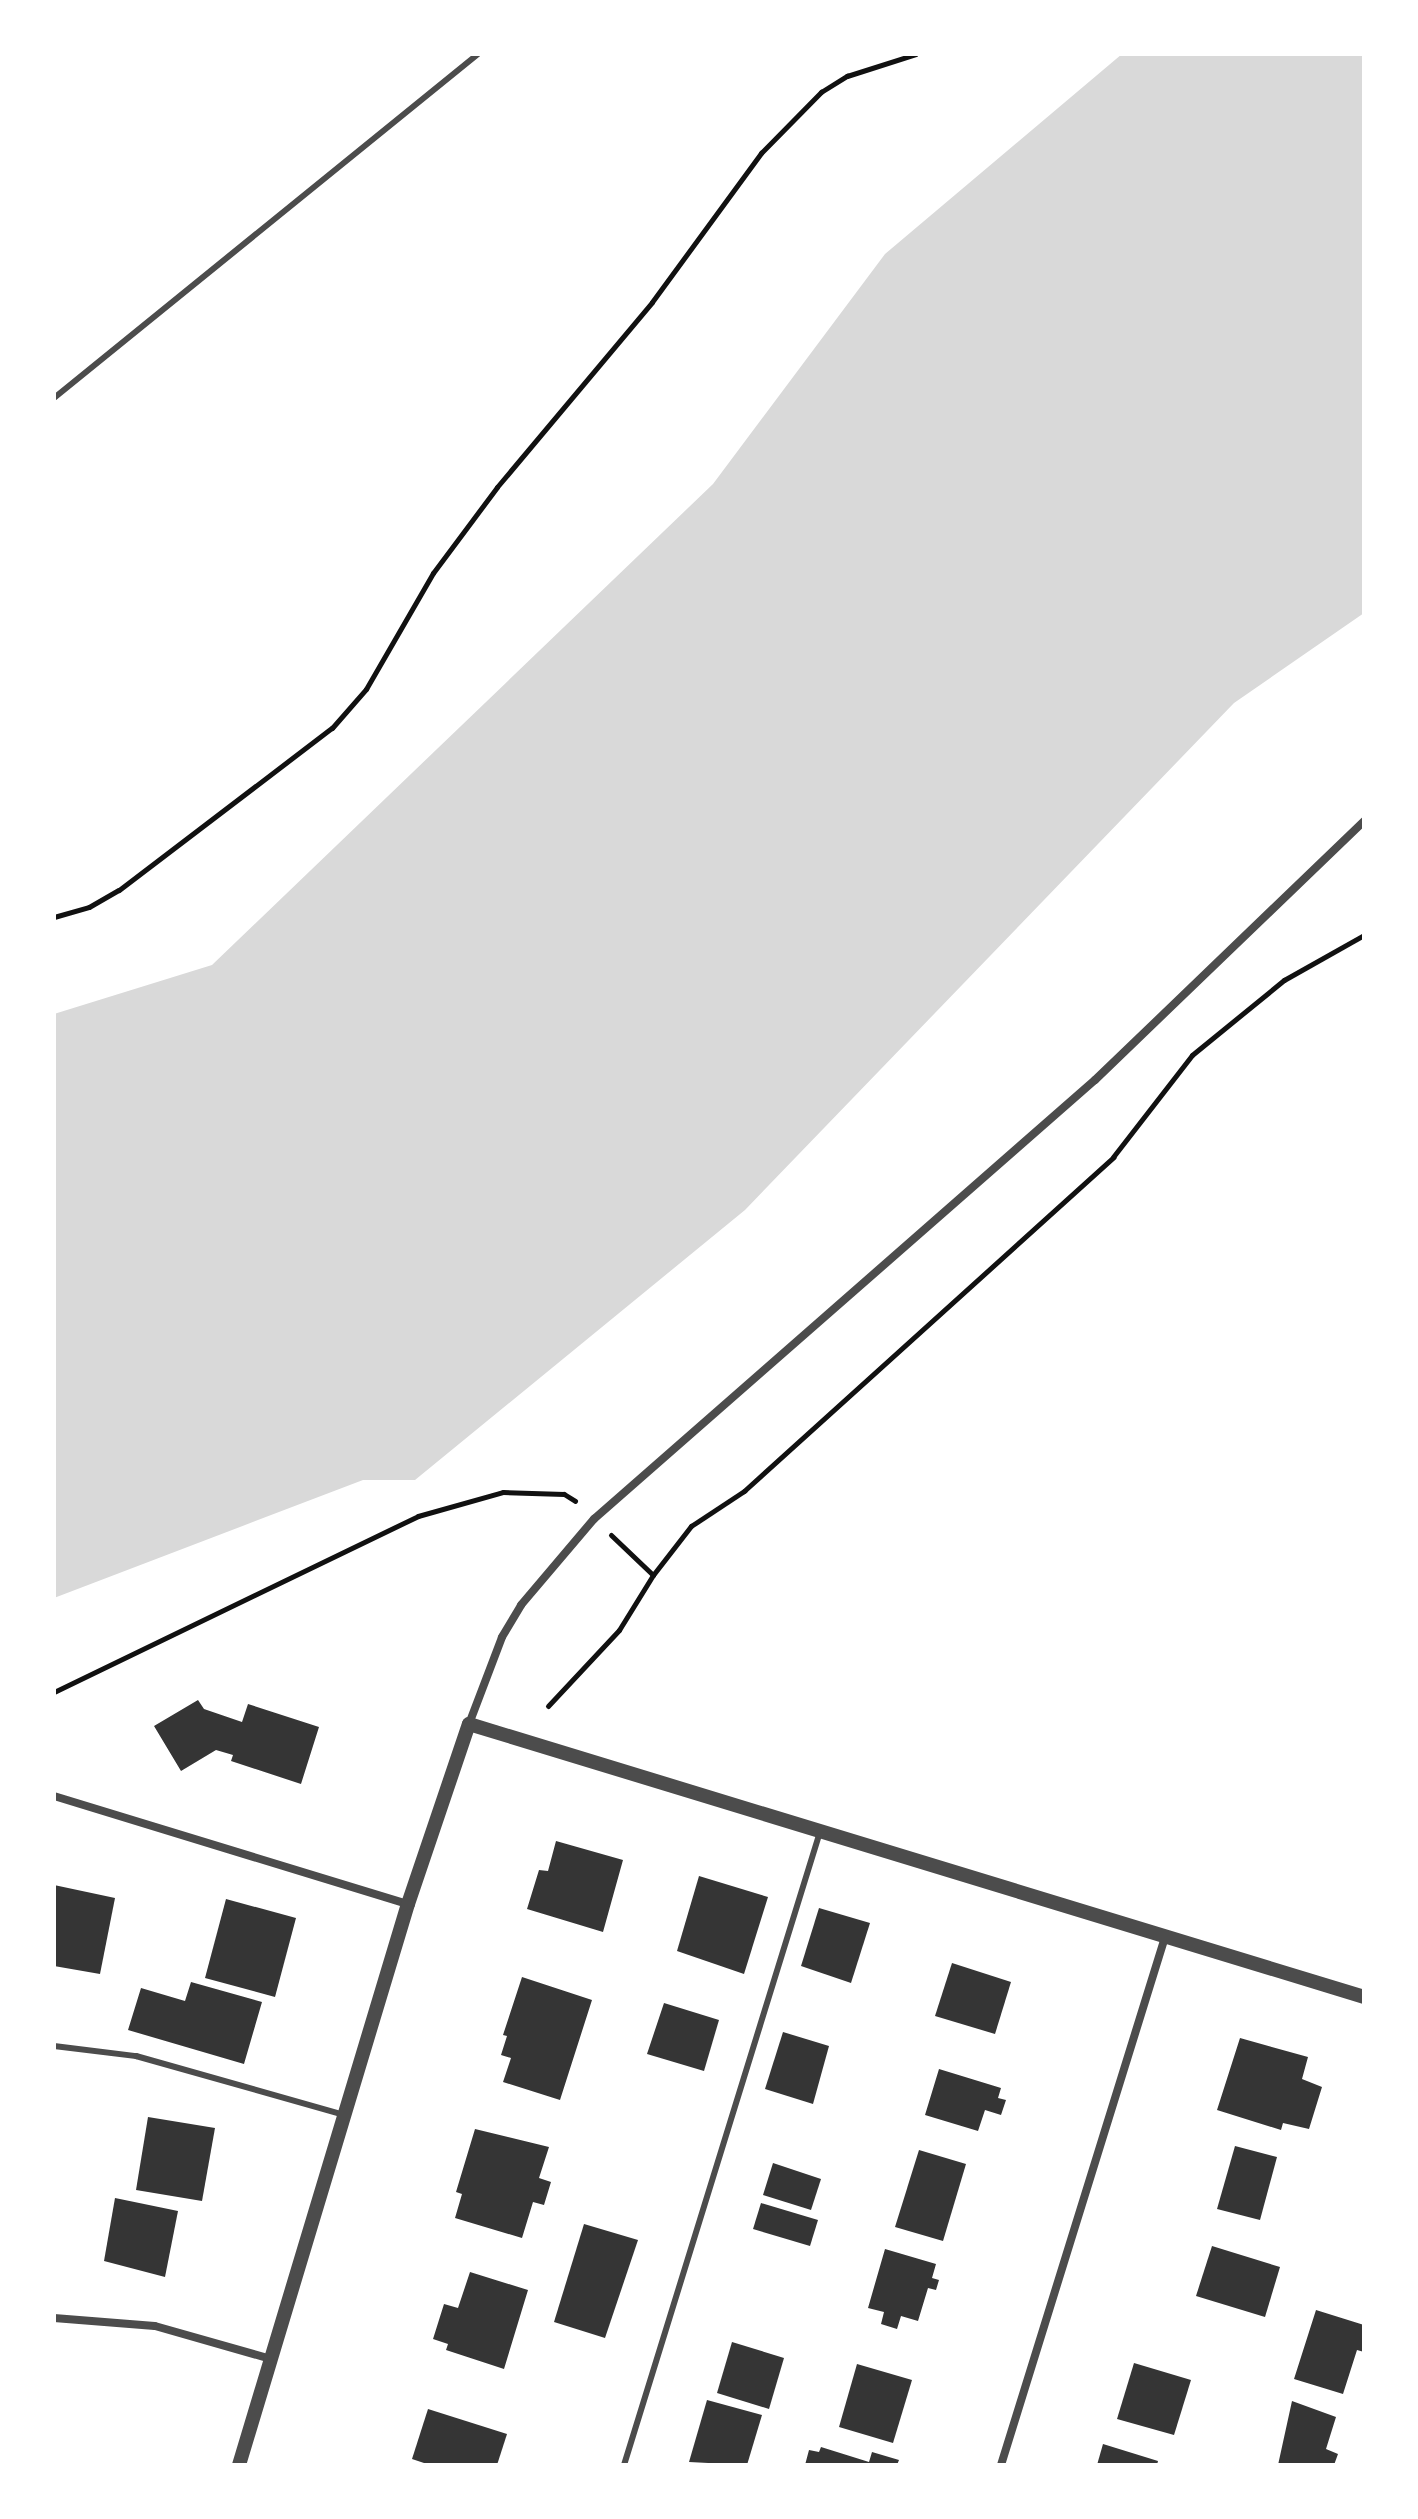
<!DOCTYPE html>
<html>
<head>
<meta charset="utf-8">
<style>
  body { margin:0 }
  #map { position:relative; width:1418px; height:2519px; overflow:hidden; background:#fff; font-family:"Source Sans 3",sans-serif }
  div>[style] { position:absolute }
  .water>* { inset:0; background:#d9d9d9 }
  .building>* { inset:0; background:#353535 }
  .path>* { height:5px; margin:-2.5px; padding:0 2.5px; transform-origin:2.5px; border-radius:2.5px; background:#111 }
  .service>* { height:6px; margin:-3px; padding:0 3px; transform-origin:3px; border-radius:3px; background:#4c4c4c }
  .minor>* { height:8px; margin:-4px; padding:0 4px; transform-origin:4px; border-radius:4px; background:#4c4c4c }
  .tertiary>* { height:14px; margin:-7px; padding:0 7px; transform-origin:7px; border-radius:7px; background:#4c4c4c }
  span { translate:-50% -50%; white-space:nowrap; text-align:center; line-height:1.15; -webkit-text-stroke:8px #fff; paint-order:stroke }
  .frame { position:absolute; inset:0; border:56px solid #fff; pointer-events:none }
</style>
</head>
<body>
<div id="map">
  <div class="water">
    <i style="clip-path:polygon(1122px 54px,1364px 54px,1364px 613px,1234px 703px,745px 1210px,415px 1480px,363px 1480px,54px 1598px,54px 1014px,212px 965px,713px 484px,885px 254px)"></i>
  </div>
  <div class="building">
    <i style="clip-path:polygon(198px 1700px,204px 1709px,242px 1722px,248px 1704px,319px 1727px,301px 1784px,231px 1761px,233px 1755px,216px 1750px,181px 1771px,154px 1726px)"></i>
    <i style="clip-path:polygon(556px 1841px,623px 1860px,603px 1932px,527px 1909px,539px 1870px,548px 1871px)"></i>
    <i style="clip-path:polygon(699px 1876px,768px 1897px,744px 1974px,677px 1951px)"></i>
    <i style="clip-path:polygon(54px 1885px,115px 1898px,100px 1974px,54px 1966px)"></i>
    <i style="clip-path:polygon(226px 1899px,296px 1918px,275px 1997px,205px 1978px)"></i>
    <i style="clip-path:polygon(819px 1908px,870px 1923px,851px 1983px,801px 1966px)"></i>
    <i style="clip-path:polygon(952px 1963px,1011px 1982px,995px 2034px,935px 2016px)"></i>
    <i style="clip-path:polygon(522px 1977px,592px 2000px,560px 2100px,503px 2082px,511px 2058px,501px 2055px,507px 2036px,503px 2035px)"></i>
    <i style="clip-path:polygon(191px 1982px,262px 2002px,244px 2064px,128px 2030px,141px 1988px,185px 2001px)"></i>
    <i style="clip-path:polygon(664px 2003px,719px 2020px,704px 2071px,647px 2054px)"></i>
    <i style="clip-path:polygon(783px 2032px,829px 2046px,813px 2104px,765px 2089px)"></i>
    <i style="clip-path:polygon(1240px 2038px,1308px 2057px,1302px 2079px,1322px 2087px,1309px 2129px,1283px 2123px,1281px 2130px,1217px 2110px)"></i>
    <i style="clip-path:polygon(939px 2069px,1001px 2088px,998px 2098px,1006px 2100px,1001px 2115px,985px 2110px,978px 2131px,925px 2115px)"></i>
    <i style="clip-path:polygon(148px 2117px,215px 2128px,202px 2201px,136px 2190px)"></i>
    <i style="clip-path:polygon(475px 2129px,549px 2147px,539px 2178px,551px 2182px,544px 2205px,533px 2202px,522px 2238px,455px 2218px,462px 2194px,456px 2192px)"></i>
    <i style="clip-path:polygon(1235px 2146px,1277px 2157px,1260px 2220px,1217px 2209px)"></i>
    <i style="clip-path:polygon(919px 2150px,966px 2164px,943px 2241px,895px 2227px)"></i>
    <i style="clip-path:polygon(773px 2163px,821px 2179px,811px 2210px,763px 2195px)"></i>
    <i style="clip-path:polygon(115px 2198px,178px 2211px,165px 2277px,104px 2261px)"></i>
    <i style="clip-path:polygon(761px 2203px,818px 2220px,810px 2246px,753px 2229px)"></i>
    <i style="clip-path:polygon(584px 2224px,638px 2240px,605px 2338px,554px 2322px)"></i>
    <i style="clip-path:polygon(1212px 2246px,1280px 2267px,1265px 2317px,1196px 2296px)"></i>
    <i style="clip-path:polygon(885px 2249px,936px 2264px,932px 2278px,939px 2280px,936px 2290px,928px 2288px,918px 2321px,901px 2316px,897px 2329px,881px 2324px,884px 2312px,868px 2308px)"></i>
    <i style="clip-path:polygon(470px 2272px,528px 2290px,504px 2369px,446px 2350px,448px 2344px,433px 2339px,444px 2304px,458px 2308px)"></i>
    <i style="clip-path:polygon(1316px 2310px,1364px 2325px,1364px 2352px,1357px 2350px,1343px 2394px,1294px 2379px)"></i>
    <i style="clip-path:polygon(732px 2342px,784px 2358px,769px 2409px,717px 2393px)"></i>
    <i style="clip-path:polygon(1134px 2363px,1191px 2380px,1174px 2435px,1117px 2419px)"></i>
    <i style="clip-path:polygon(857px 2364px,912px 2380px,893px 2443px,839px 2427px)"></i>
    <i style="clip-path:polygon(707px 2400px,762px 2415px,747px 2465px,689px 2462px)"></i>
    <i style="clip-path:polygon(1292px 2401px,1336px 2417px,1326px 2449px,1338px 2454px,1334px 2465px,1278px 2465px)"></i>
    <i style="clip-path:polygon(428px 2409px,507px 2434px,497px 2465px,430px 2465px,412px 2459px)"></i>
    <i style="clip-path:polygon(1103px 2444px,1158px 2461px,1157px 2465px,1097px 2465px)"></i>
    <i style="clip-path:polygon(821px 2447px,869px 2462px,872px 2452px,899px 2460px,897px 2465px,805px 2465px,809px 2450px,819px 2452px)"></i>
  </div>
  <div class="path">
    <i style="left:54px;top:917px;width:36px;rotate:-16deg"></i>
    <i style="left:89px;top:907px;width:34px;rotate:-30deg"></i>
    <i style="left:119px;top:890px;width:268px;rotate:-37.3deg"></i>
    <i style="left:332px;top:728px;width:52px;rotate:-48.9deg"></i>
    <i style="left:366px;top:689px;width:134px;rotate:-60deg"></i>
    <i style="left:433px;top:573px;width:107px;rotate:-53.3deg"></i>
    <i style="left:497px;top:487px;width:241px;rotate:-50deg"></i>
    <i style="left:652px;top:302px;width:185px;rotate:-53.8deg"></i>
    <i style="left:761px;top:153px;width:86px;rotate:-45.5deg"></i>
    <i style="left:821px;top:92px;width:31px;rotate:-32deg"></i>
    <i style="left:847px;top:76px;width:72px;rotate:-17.7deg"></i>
    <i style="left:611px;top:1535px;width:58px;rotate:43.6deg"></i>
    <i style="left:653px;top:1575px;width:62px;rotate:-52.2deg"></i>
    <i style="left:691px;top:1526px;width:64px;rotate:-33.4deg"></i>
    <i style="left:744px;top:1491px;width:498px;rotate:-42.1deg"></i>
    <i style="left:1113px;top:1157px;width:129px;rotate:-52.2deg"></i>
    <i style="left:1192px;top:1055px;width:119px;rotate:-39.2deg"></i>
    <i style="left:1284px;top:980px;width:92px;rotate:-29.4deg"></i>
    <i style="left:54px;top:1692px;width:404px;rotate:-25.8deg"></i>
    <i style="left:418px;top:1516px;width:88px;rotate:-15.8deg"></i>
    <i style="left:503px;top:1492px;width:61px;rotate:1.9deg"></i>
    <i style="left:564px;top:1494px;width:13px;rotate:32deg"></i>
    <i style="left:548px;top:1706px;width:104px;rotate:-46.9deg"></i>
    <i style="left:619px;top:1630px;width:65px;rotate:-58.3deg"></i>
  </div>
  <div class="service">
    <i style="left:54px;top:398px;width:546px;rotate:-39.05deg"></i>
    <i style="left:54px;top:2046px;width:83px;rotate:7deg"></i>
    <i style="left:136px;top:2056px;width:217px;rotate:15.8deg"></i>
    <i style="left:624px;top:2465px;width:663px;rotate:-72.8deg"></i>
  </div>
  <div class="minor">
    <i style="left:469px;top:1724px;width:93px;rotate:-69.2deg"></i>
    <i style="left:502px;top:1637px;width:37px;rotate:-59deg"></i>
    <i style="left:521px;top:1605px;width:113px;rotate:-49.7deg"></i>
    <i style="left:594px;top:1519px;width:666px;rotate:-41.23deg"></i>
    <i style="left:1095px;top:1080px;width:373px;rotate:-43.9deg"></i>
    <i style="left:54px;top:1796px;width:370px;rotate:17deg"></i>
    <i style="left:54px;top:2318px;width:101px;rotate:4.5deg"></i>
    <i style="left:155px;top:2326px;width:121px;rotate:15.9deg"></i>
    <i style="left:1001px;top:2465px;width:553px;rotate:-72.74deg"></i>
  </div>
  <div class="tertiary">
    <i style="left:239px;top:2465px;width:586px;rotate:-73.24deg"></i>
    <i style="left:408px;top:1904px;width:190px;rotate:-71.3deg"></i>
    <i style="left:469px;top:1724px;width:936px;rotate:16.96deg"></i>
  </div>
  <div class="frame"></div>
</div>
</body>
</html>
